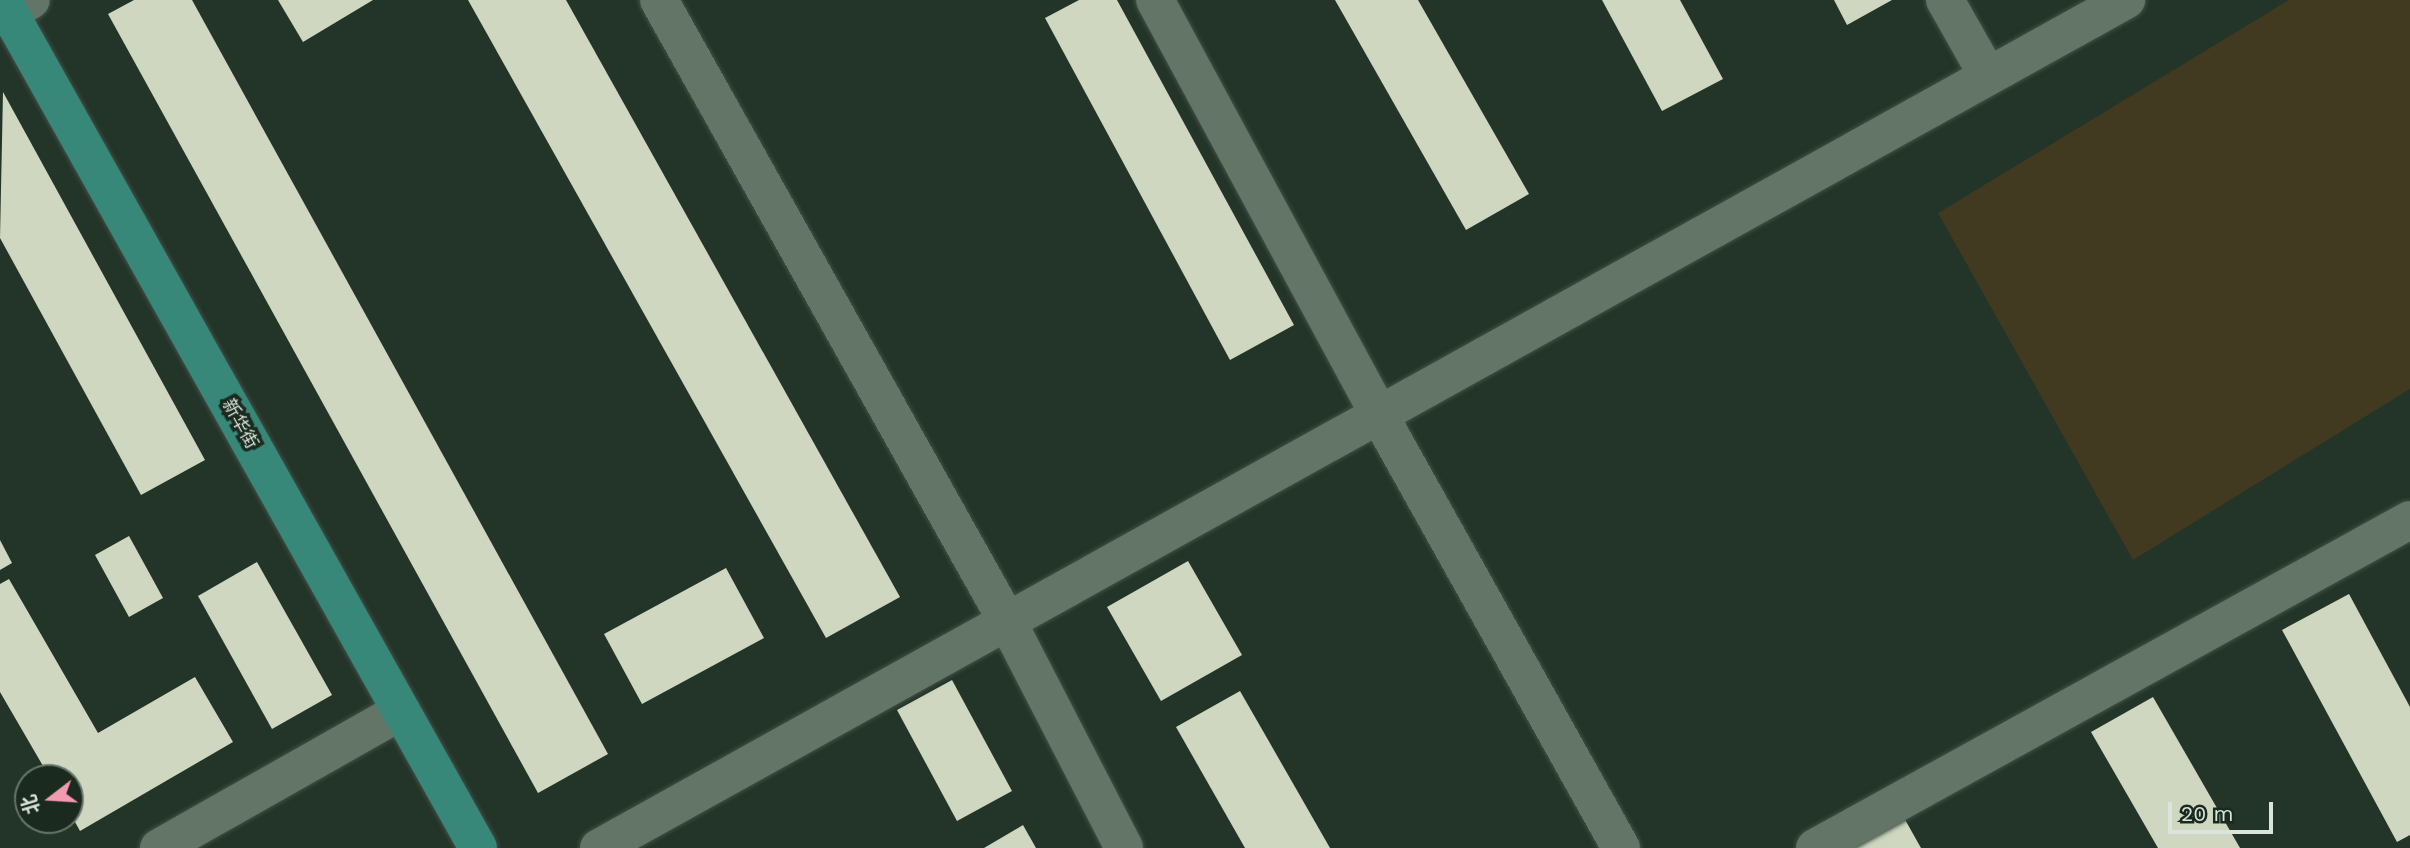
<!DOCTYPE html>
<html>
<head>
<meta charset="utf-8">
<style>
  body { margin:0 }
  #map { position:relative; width:2410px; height:848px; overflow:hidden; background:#233428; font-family:"Work Sans","Noto Sans SC",sans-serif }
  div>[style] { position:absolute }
  .green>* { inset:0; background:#413920 }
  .building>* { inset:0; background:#cfd7c1 }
  .roads { filter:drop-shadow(0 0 2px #424f46) drop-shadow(0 0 2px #424f46) }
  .minor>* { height:38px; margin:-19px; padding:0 19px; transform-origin:19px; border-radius:19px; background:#627567 }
  .major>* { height:38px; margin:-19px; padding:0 19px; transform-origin:19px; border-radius:19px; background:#38887a }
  span { translate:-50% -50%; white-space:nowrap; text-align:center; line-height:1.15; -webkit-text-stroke:7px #1a2a1e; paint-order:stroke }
  .street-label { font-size:18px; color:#dae4dc }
  .north { position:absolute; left:14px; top:764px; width:70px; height:70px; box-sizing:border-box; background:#1a2a1e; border:2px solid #67746a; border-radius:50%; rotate:253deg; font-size:19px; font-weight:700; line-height:28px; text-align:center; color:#dae4dc }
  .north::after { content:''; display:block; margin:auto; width:24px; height:32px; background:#f29aaf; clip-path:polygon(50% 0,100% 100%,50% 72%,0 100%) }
  .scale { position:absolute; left:2168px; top:802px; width:105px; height:32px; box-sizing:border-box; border:4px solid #dae4dc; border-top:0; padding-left:9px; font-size:21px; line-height:24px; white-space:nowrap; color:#dae4dc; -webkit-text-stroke:5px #1a2a1e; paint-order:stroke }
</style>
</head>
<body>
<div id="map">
  <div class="green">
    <i style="clip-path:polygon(2289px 0,2410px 0,2410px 389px,2133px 560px,1938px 213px)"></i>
  </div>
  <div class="building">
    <i style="clip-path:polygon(134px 0,192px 0,608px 754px,538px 793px,108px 14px)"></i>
    <i style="clip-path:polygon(278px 0,373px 0,303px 42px)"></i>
    <i style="clip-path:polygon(468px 0,566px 0,900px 597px,826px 638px)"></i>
    <i style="clip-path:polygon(1079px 0,1117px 0,1294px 325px,1230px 360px,1045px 18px)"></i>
    <i style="clip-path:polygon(1335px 0,1418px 0,1529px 194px,1466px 230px)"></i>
    <i style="clip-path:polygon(1602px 0,1680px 0,1723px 79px,1662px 111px)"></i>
    <i style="clip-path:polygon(1834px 0,1892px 0,1847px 25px)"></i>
    <i style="clip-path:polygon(3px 92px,205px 460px,141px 495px,0 238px)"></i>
    <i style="clip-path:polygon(129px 536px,163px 598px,129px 617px,95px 555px)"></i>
    <i style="clip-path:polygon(0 540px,12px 563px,0 570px)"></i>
    <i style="clip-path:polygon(1188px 561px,1242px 655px,1161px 701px,1107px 607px)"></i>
    <i style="clip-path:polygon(257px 562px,332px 695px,272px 729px,198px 596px)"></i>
    <i style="clip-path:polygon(726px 568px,764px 638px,642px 704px,604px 634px)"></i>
    <i style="clip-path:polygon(9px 579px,98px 733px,195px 677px,233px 742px,80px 831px,70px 813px,70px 778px,50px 778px,0 692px,0 584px)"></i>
    <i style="clip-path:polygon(2349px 594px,2410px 707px,2410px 835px,2397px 842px,2282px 630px)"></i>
    <i style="clip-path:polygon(952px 680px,1012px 791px,957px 821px,897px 710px)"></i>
    <i style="clip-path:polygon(1240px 691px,1330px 848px,1245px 848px,1176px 727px)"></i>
    <i style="clip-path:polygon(2153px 697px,2240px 848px,2158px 848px,2091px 732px)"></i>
    <i style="clip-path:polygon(1903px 816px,1921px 848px,1847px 848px)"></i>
    <i style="clip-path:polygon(1023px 825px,1036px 848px,984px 848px)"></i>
  </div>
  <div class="roads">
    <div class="minor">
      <i style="left:659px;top:0;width:712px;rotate:60.73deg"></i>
      <i style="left:1007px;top:621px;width:255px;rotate:62.7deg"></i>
      <i style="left:1155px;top:0;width:472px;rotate:61.6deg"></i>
      <i style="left:1379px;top:415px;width:496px;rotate:60.8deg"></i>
      <i style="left:1945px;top:0;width:87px;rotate:60.5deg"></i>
      <i style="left:0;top:17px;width:35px;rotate:-29deg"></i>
      <i style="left:159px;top:848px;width:278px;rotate:-29.5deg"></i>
      <i style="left:599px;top:848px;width:1747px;rotate:-29.05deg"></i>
      <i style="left:1815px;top:848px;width:679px;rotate:-28.87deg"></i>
    </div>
    <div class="major">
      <i style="left:2px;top:0;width:972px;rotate:60.69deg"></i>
    </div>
  </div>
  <div class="street-label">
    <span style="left:240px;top:424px;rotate:61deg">新华街</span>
  </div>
  <div class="north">北</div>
  <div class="scale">20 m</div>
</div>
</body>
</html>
